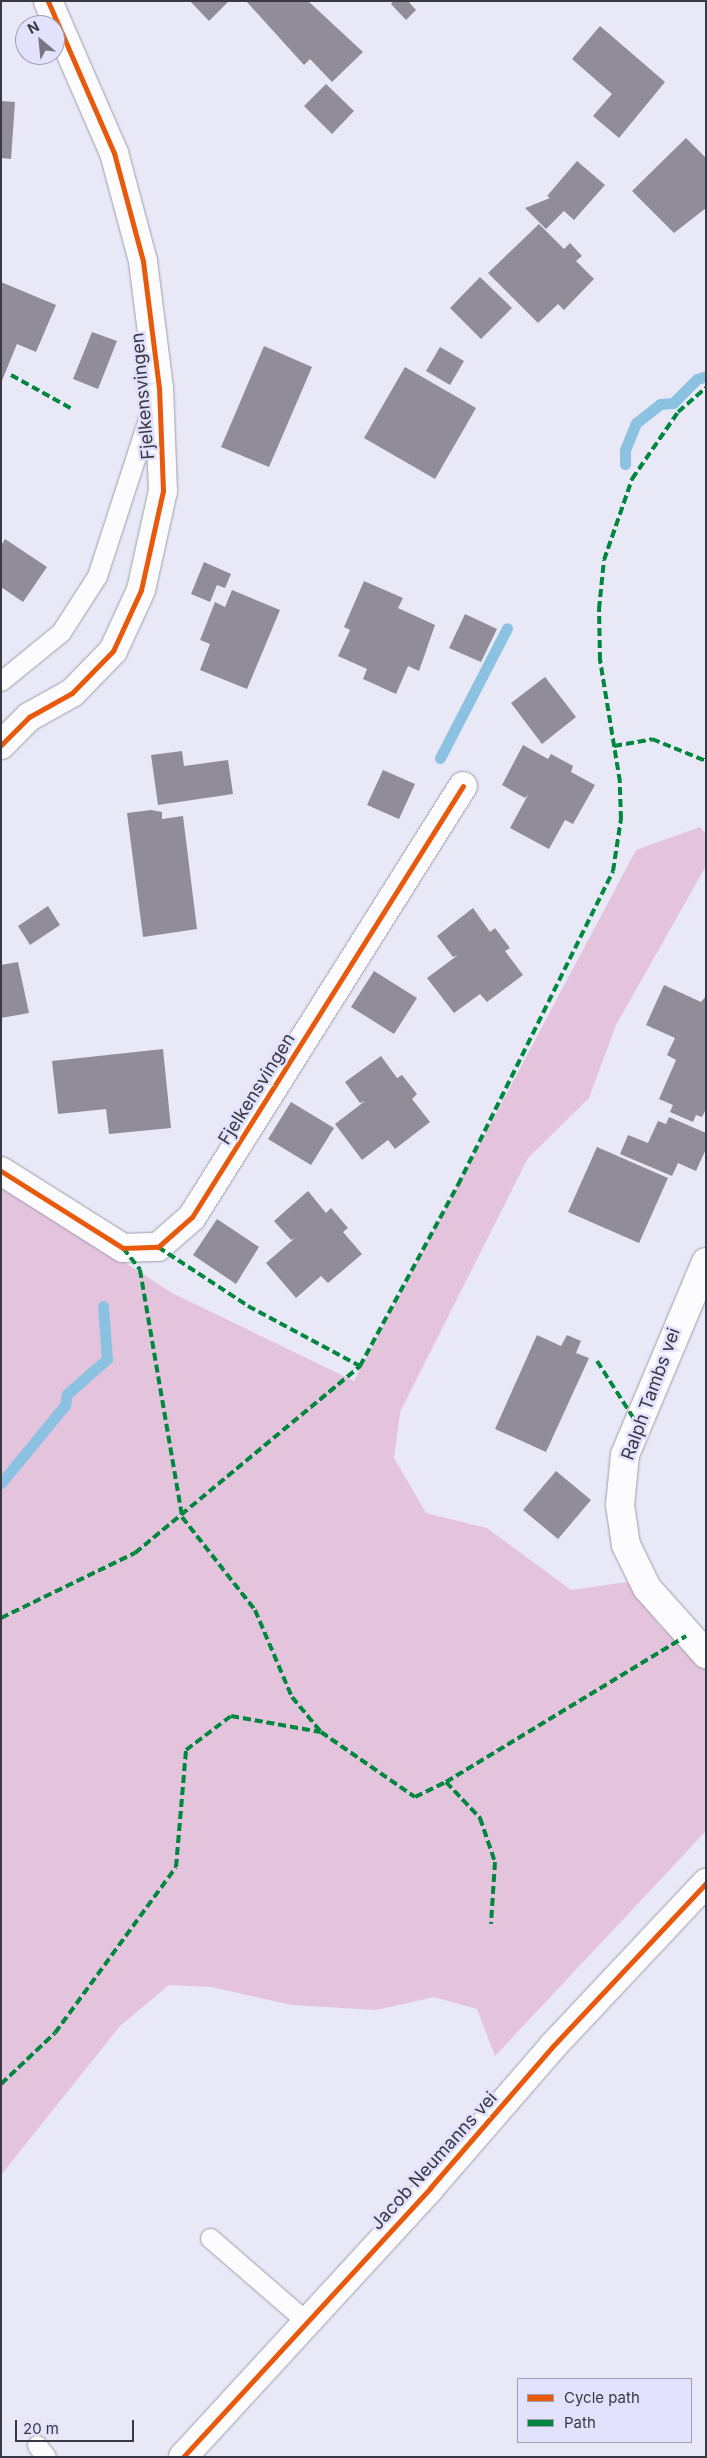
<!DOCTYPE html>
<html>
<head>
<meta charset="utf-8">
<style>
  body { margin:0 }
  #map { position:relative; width:707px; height:2458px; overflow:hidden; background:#e9e8f7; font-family:Inter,sans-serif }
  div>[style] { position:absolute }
  .green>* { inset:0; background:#e4c3dd }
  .stream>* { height:11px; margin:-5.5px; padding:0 5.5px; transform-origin:5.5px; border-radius:5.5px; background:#8cc2e1 }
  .building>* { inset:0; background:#908d98 }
  .roads { filter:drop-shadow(0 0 1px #9e9da9) drop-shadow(0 0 1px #9e9da9) }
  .service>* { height:19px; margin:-9.5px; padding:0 9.5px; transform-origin:9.5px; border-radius:9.5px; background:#fcfcfe }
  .minor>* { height:28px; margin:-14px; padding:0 14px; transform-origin:14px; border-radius:14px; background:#fcfcfe }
  .quiet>* { height:4px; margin-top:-2px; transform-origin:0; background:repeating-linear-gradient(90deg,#00873e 0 8px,transparent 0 12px) }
  .cycleway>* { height:5px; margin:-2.5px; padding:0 2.5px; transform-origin:2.5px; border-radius:2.5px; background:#e8590c }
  span { translate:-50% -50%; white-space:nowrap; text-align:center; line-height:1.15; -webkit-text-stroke:5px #e3e2fd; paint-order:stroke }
  .street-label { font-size:18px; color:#393843 }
  .frame { position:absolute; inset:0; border:2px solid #393843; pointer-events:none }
  .legend { position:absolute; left:517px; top:2378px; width:175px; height:65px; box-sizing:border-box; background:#e3e2fd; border:1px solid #9f9eb3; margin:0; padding:6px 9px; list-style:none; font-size:15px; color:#393843 }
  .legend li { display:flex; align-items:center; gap:10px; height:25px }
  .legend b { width:25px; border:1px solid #9f9eb3 }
  .north { position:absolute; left:15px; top:15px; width:50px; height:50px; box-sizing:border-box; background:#e3e2fd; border:1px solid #9f9eb3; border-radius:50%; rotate:332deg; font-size:14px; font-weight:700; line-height:20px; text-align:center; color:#393843 }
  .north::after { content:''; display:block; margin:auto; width:18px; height:22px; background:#777682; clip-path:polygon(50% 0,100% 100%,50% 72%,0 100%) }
  .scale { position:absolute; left:15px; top:2420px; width:119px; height:22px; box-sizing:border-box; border:2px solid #393843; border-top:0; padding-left:6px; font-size:15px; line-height:18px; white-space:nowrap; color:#393843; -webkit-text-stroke:4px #e3e2fd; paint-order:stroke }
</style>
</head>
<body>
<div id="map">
  <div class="green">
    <i style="clip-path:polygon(700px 827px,706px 834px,706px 866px,616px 1025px,589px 1098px,528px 1158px,400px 1412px,394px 1458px,426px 1513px,487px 1528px,571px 1590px,627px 1582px,659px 1625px,706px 1667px,706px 1831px,495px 2056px,477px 2009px,434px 1997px,376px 2010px,292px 2005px,211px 1987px,169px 1985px,120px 2026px,1px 2175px,1px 1182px,172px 1293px,354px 1381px,636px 850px)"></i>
  </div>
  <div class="stream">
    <i style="left:625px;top:464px;width:14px;rotate:-90deg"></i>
    <i style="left:625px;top:450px;width:29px;rotate:-68deg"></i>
    <i style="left:636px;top:423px;width:31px;rotate:-38deg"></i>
    <i style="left:660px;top:404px;width:13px;rotate:-4deg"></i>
    <i style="left:673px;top:403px;width:34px;rotate:-45deg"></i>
    <i style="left:697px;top:379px;width:9px;rotate:-18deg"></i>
    <i style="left:440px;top:758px;width:146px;rotate:-62.7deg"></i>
    <i style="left:1px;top:1483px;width:101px;rotate:-50.6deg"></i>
    <i style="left:65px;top:1405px;width:11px;rotate:-80deg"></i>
    <i style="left:67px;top:1394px;width:53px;rotate:-41.2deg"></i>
    <i style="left:107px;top:1359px;width:53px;rotate:-94.3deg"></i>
  </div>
  <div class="building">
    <i style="clip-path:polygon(190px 1px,229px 1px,209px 21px)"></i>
    <i style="clip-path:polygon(246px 1px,308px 1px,363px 52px,332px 82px,310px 59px,304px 65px)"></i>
    <i style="clip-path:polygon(393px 1px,408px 1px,416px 10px,406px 20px,391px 4px)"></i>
    <i style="clip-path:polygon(600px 26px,665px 82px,619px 138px,593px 116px,612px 94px,572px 59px)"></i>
    <i style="clip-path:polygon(326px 84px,354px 111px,332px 134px,304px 106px)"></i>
    <i style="clip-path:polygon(1px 101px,15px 102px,11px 159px,1px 158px)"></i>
    <i style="clip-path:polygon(686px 138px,706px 158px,706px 208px,674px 233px,632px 191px)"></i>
    <i style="clip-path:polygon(577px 161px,605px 185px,574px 220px,564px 211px,546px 229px,525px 208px,550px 198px,547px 196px)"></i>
    <i style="clip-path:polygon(539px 224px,564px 249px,570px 243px,582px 256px,576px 261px,594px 279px,564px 310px,558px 304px,538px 323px,488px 273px)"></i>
    <i style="clip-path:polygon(480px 277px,512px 308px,481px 339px,450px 308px)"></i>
    <i style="clip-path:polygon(1px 282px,56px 305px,36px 352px,17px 344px,1px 383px)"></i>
    <i style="clip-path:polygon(92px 332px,117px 341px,98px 389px,73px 379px)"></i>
    <i style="clip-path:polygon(264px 346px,312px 367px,269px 467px,221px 447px)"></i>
    <i style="clip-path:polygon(440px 347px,464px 361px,450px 385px,426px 371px)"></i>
    <i style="clip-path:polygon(405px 367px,476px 408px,435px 479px,364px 438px)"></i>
    <i style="clip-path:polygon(5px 539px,47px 567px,23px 602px,1px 587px,1px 546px)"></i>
    <i style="clip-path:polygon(204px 562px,231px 574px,225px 588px,217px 585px,210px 602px,191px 594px)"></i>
    <i style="clip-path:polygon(364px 581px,403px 598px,398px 608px,435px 625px,419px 671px,408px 666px,396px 694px,363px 679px,367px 669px,338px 656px,350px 630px,344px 627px)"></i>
    <i style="clip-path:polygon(232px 590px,280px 610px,247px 689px,200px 670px,210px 644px,200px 640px,215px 602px,225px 607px)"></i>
    <i style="clip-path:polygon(465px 614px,497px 629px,481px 662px,449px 648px)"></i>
    <i style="clip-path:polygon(545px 677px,576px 717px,542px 744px,511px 703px)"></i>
    <i style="clip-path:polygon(523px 745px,548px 759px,551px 754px,573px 766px,571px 772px,595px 785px,573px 824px,565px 820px,549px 849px,510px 828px,528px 795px,525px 798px,502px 785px)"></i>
    <i style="clip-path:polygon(182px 751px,184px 766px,228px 760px,233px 794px,158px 805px,151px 755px)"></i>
    <i style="clip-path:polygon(383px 770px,415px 784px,399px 819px,367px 805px)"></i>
    <i style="clip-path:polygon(151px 810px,162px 812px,162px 819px,183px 816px,197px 929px,143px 937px,127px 813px)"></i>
    <i style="clip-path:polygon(48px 906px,60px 925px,30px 945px,18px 926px)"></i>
    <i style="clip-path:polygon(473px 908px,490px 932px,495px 928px,510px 948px,505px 951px,523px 975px,487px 1002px,480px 994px,454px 1013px,427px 978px,458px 955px,453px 957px,437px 936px)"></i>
    <i style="clip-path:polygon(18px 962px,29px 1013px,1px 1018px,1px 965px)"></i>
    <i style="clip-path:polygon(374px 971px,417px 998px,394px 1034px,351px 1007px)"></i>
    <i style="clip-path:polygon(664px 985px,701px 1002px,706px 996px,706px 1109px,702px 1117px,696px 1115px,693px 1122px,670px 1112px,673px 1105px,659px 1099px,676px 1060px,667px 1055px,675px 1038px,646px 1025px)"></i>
    <i style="clip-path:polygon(163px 1049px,171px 1128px,109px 1134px,106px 1109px,58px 1114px,52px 1061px)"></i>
    <i style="clip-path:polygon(381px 1056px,397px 1078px,402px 1075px,417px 1094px,412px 1099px,430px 1122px,395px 1149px,388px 1140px,362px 1160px,335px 1124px,365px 1101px,360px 1103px,345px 1082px)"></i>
    <i style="clip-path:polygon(291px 1102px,334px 1128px,311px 1165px,268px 1139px)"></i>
    <i style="clip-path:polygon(669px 1117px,706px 1133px,706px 1149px,696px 1171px,678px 1163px,672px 1176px,620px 1154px,628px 1135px,648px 1143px,658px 1121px,666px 1124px)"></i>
    <i style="clip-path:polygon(597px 1147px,668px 1178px,639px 1243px,568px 1212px)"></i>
    <i style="clip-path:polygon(308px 1191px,326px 1213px,331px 1208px,348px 1228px,343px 1232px,362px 1254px,328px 1283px,321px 1276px,296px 1298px,266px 1263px,295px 1238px,291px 1240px,274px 1221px)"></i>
    <i style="clip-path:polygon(217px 1219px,259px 1247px,236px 1284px,193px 1255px)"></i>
    <i style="clip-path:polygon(537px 1335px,561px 1346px,567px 1335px,581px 1341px,576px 1353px,589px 1358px,546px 1452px,495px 1429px)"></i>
    <i style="clip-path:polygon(556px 1471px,591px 1500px,558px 1539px,523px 1510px)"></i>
  </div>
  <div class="roads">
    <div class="service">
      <i style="left:1px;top:681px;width:77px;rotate:-39.2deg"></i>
      <i style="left:61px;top:632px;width:67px;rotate:-57.3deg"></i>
      <i style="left:97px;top:576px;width:184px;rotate:-72deg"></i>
      <i style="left:210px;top:2238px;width:128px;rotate:40.9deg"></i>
      <i style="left:37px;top:2445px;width:15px;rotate:53deg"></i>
    </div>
    <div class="minor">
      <i style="left:1px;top:745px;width:40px;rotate:-45deg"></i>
      <i style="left:29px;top:717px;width:49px;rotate:-29.2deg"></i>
      <i style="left:72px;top:693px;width:59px;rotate:-45.7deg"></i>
      <i style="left:113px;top:651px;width:67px;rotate:-65.3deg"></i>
      <i style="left:141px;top:590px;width:101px;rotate:-77.5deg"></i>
      <i style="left:163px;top:491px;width:103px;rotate:-92.2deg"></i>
      <i style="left:159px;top:388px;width:128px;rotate:-97.2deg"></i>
      <i style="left:143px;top:261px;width:112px;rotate:-105deg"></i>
      <i style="left:114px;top:153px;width:166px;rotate:-113.5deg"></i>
      <i style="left:1px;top:1171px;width:144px;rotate:32.3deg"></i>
      <i style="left:123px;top:1248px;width:35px;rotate:-2deg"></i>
      <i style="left:158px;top:1247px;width:45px;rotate:-41.4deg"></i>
      <i style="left:192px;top:1217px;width:509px;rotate:-57.84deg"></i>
      <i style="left:706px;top:1262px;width:209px;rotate:112.8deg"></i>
      <i style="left:625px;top:1455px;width:50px;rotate:95.7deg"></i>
      <i style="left:620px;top:1505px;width:40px;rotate:81.5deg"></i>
      <i style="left:626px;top:1545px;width:48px;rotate:64deg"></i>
      <i style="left:647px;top:1588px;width:89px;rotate:48.2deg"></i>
      <i style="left:183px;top:2457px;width:365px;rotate:-47.4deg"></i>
      <i style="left:430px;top:2188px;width:188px;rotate:-49.1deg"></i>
      <i style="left:553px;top:2046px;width:224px;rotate:-46.8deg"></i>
    </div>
  </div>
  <div class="quiet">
    <i style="left:11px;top:375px;width:70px;rotate:29.1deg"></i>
    <i style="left:614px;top:746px;width:39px;rotate:-10deg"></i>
    <i style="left:652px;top:739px;width:58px;rotate:22.2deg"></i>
    <i style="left:158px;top:1247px;width:108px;rotate:33.2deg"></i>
    <i style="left:248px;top:1306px;width:127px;rotate:28.2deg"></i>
    <i style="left:123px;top:1248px;width:28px;rotate:52deg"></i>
    <i style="left:140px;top:1270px;width:251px;rotate:80.3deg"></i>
    <i style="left:182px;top:1517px;width:118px;rotate:51.9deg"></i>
    <i style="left:255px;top:1610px;width:95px;rotate:67deg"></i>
    <i style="left:292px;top:1697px;width:45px;rotate:50.4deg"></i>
    <i style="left:321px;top:1732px;width:114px;rotate:34.7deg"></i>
    <i style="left:415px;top:1797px;width:34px;rotate:-26deg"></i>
    <i style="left:446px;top:1782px;width:281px;rotate:-31.3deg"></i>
    <i style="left:597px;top:1361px;width:76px;rotate:57.4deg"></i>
    <i style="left:1px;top:1618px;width:149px;rotate:-25.9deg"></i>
    <i style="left:135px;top:1553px;width:293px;rotate:-39.7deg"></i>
    <i style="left:360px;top:1366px;width:206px;rotate:-61.6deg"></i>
    <i style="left:458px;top:1185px;width:350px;rotate:-63.7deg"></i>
    <i style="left:613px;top:871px;width:53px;rotate:-81.3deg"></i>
    <i style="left:621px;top:819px;width:37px;rotate:-92deg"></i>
    <i style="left:620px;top:782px;width:124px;rotate:-99.3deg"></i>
    <i style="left:600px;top:660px;width:51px;rotate:-91.1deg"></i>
    <i style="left:599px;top:609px;width:49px;rotate:-84.2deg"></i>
    <i style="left:604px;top:560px;width:86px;rotate:-70.9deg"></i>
    <i style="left:632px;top:479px;width:81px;rotate:-55.5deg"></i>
    <i style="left:678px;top:412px;width:37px;rotate:-41deg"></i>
    <i style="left:446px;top:1782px;width:50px;rotate:46.6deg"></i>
    <i style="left:480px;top:1818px;width:46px;rotate:71.2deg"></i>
    <i style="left:495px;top:1862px;width:62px;rotate:93.7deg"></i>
    <i style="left:1px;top:2084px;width:74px;rotate:-43.4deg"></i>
    <i style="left:55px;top:2033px;width:205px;rotate:-53.9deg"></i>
    <i style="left:176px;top:1867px;width:117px;rotate:-85.1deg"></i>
    <i style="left:186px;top:1750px;width:56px;rotate:-37.1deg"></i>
    <i style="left:231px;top:1716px;width:91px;rotate:10.1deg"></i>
  </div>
  <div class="cycleway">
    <i style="left:1px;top:745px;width:40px;rotate:-45deg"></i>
    <i style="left:29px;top:717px;width:49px;rotate:-29.2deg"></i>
    <i style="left:72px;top:693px;width:59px;rotate:-45.7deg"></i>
    <i style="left:113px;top:651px;width:67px;rotate:-65.3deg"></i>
    <i style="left:141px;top:590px;width:101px;rotate:-77.5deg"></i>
    <i style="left:163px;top:491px;width:103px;rotate:-92.2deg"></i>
    <i style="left:159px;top:388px;width:128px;rotate:-97.2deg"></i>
    <i style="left:143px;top:261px;width:112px;rotate:-105deg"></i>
    <i style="left:114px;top:153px;width:166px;rotate:-113.5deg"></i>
    <i style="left:1px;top:1171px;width:144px;rotate:32.3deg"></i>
    <i style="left:123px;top:1248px;width:35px;rotate:-2deg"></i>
    <i style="left:158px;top:1247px;width:45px;rotate:-41.4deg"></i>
    <i style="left:192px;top:1217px;width:509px;rotate:-57.84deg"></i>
    <i style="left:183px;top:2457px;width:365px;rotate:-47.4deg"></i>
    <i style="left:430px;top:2188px;width:188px;rotate:-49.1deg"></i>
    <i style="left:553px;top:2046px;width:224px;rotate:-46.8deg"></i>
  </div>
  <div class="street-label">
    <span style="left:143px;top:396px;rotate:-95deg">Fjelkensvingen</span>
    <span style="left:257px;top:1089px;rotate:-58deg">Fjelkensvingen</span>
    <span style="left:651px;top:1394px;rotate:-70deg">Ralph Tambs vei</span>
    <span style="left:434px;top:2161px;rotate:-48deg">Jacob Neumanns vei</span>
  </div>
  <div class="frame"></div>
  <ul class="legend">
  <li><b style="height:6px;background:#e8590c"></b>Cycle path</li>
  <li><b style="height:6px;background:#00873e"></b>Path</li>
  </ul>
  <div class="north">N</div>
  <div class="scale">20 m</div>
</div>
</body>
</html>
